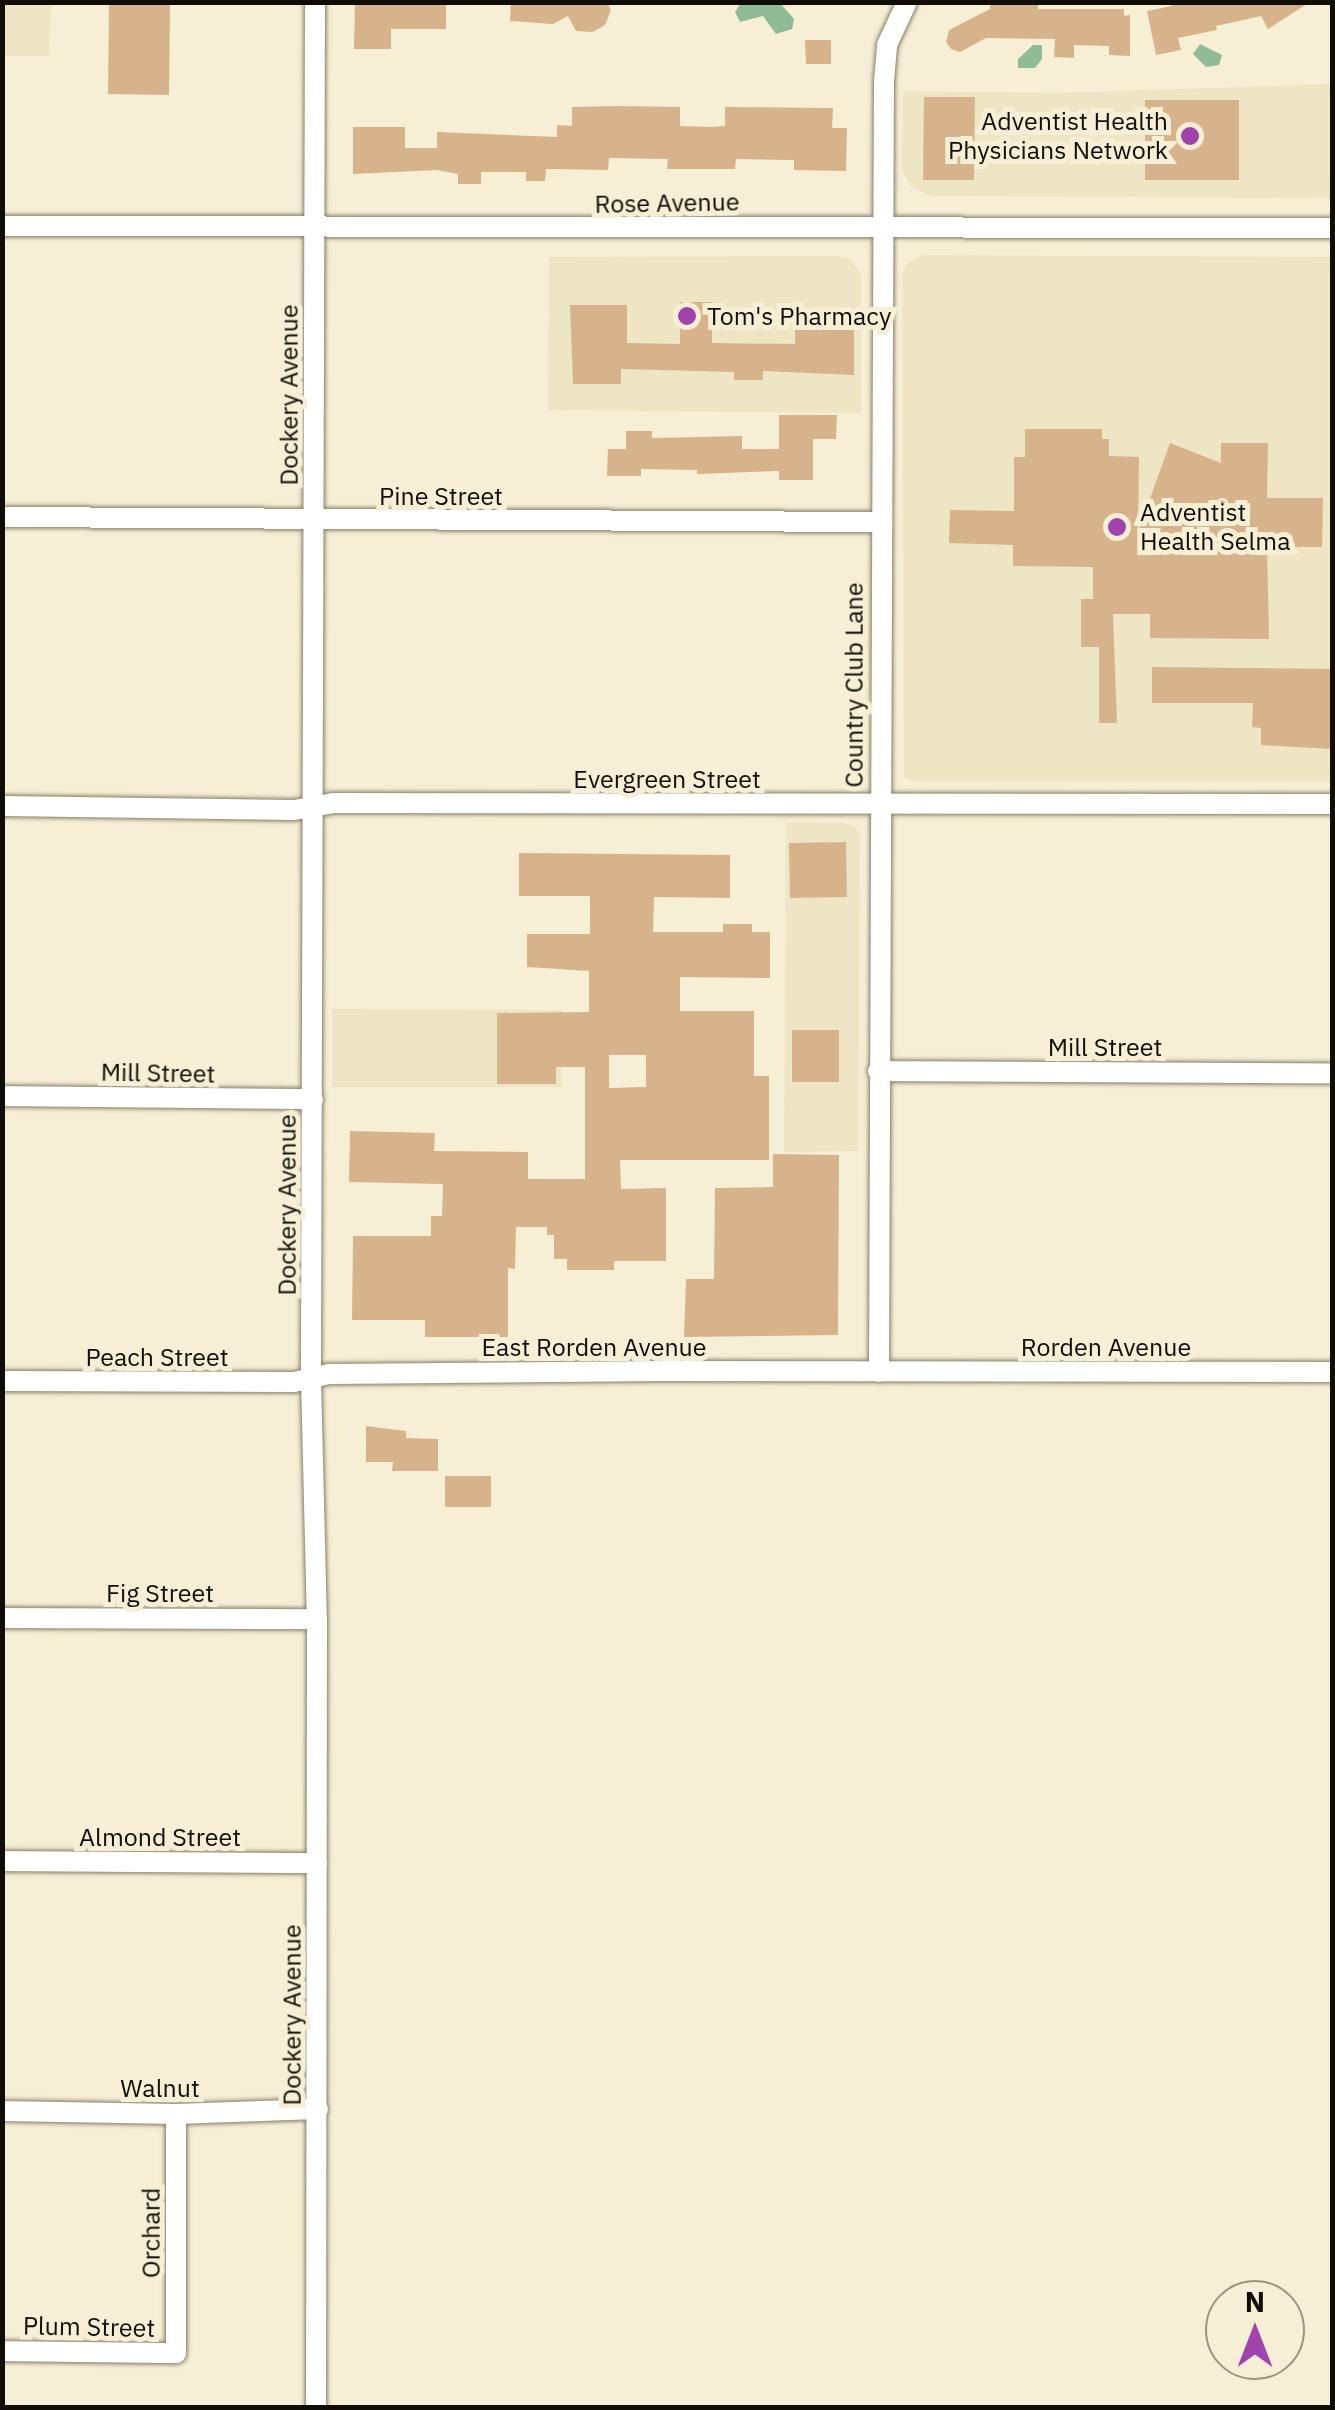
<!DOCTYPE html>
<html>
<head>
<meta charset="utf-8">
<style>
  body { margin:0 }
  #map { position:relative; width:1335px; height:2410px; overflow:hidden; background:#f6efd5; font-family:"IBM Plex Sans",sans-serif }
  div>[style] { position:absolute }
  .built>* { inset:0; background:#ede5c3 }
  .water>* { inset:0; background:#90bb97 }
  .building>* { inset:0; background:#d7b38b }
  .roads { filter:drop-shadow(0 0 2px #857f67) drop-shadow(0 0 2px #857f67) }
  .minor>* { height:20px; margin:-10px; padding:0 10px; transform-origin:10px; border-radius:10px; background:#fff }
  .dots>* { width:28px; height:28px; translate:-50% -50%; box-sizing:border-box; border:5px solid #f6efd5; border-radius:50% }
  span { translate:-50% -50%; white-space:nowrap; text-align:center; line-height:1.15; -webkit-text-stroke:10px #f6efd5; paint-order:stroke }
  .poi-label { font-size:25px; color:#0f0d05 }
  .right { translate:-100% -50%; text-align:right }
  .left { translate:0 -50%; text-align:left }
  .street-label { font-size:25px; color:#0f0d05 }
  .frame { position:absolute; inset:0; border:5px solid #0f0d05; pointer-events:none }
  .north { position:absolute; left:1205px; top:2280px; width:100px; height:100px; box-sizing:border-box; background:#f6efd5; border:2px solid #9a9582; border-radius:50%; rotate:0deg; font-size:28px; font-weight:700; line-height:40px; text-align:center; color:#0f0d05 }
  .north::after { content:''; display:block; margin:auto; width:35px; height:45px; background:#a043ac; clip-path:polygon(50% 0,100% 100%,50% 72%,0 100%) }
</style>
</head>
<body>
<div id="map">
  <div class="built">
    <i style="clip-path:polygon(2px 3px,51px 3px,49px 56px,3px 56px)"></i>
    <i style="clip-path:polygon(1332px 84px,1332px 198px,932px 196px,912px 188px,902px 170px,903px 91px,1057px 93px)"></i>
    <i style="clip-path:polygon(922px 255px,1332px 257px,1332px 782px,916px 782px,904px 777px,902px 277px,906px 265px)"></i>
    <i style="clip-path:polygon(837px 256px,851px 260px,861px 274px,861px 413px,548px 410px,549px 257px)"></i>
    <i style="clip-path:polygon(786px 822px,843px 823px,854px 826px,860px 835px,858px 1151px,784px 1152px)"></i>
    <i style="clip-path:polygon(332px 1009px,562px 1010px,562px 1087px,332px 1087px)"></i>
  </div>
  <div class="water">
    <i style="clip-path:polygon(741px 3px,780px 3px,794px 19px,792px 29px,776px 34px,763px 16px,740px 22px,735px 12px)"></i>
    <i style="clip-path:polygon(1200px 44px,1222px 55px,1219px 65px,1206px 67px,1193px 54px)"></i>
    <i style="clip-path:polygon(1033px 45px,1042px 45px,1042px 59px,1035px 68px,1018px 68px,1018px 59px)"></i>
  </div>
  <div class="building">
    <i style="clip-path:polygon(109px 2px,170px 2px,169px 95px,108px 94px)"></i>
    <i style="clip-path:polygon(355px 2px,446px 2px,446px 29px,391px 29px,391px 49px,354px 49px)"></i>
    <i style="clip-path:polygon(511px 2px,607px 2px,611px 10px,605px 25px,593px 32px,576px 31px,568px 16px,553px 24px,510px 21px)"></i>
    <i style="clip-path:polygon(1171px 2px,1310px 2px,1268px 29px,1261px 16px,1216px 26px,1217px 30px,1178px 38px,1181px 50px,1156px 55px,1147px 11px,1172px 6px)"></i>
    <i style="clip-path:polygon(990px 3px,1038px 4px,1038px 9px,1124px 9px,1124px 16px,1130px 15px,1130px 56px,1109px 55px,1109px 46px,1074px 45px,1074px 58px,1054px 57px,1055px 39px,986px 38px,960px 52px,951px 49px,946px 42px,949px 30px,990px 9px)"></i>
    <i style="clip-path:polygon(805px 40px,831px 40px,831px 64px,806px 64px)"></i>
    <i style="clip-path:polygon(924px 97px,975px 97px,974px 180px,923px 180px)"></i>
    <i style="clip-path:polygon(1145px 100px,1239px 100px,1239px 180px,1145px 180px)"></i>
    <i style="clip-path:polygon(618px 106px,680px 107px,680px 126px,710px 127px,725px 126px,725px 107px,833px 108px,832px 128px,847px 128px,846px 171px,794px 170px,794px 160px,736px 159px,735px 169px,667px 169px,668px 159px,609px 158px,608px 170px,546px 169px,545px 181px,526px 181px,526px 172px,481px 172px,481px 184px,458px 184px,458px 174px,437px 170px,353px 174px,353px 127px,405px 127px,405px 148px,437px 148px,437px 132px,557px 137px,557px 125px,572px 126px,572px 107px)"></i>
    <i style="clip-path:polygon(680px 302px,712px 302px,712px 343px,795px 344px,795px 329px,854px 329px,854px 375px,763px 371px,763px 380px,734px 380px,734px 372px,621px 369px,621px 384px,573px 384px,570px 305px,627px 305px,627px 343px,680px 344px)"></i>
    <i style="clip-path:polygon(779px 415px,837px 415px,836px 439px,813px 439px,813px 480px,779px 480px,779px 471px,697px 474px,697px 470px,641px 469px,641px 476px,607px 476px,608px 449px,626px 449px,626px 431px,652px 431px,652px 438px,742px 436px,742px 449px,779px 449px)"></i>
    <i style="clip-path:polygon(1025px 429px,1102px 429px,1102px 439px,1109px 439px,1109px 456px,1139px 457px,1138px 532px,1170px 443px,1221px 463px,1221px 443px,1268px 443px,1267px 498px,1323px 498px,1322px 547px,1267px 547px,1269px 639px,1150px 638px,1150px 614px,1113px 614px,1117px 723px,1099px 723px,1099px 647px,1081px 647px,1081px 599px,1093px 599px,1093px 567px,1013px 566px,1013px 545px,949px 543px,950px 510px,1014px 511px,1014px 457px,1025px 457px)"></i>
    <i style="clip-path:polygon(1152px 667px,1332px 669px,1332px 749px,1261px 745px,1261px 728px,1252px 727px,1253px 703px,1152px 703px)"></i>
    <i style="clip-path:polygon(846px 842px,847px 897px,790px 898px,789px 843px)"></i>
    <i style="clip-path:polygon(evenodd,519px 853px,730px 855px,730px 898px,654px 897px,653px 932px,723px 932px,723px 924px,752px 924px,752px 932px,770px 932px,770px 978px,680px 977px,680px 1011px,754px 1011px,754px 1076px,769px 1076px,769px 1160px,620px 1160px,621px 1189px,666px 1188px,666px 1261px,614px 1261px,614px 1270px,567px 1270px,567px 1259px,554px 1259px,554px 1235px,547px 1235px,547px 1227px,516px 1227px,515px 1269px,508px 1268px,508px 1337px,425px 1337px,425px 1320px,352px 1320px,353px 1236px,431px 1236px,431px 1216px,442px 1216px,443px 1184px,349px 1182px,350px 1131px,435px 1133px,434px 1151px,528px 1152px,528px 1179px,585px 1179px,585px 1067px,556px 1067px,556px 1084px,497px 1084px,497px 1013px,589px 1012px,589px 971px,527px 967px,527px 934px,590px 934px,590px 896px,519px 896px,519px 853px,609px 1055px,646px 1055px,646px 1087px,609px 1088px,609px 1055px)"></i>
    <i style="clip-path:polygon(792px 1030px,839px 1030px,839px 1082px,792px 1082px)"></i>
    <i style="clip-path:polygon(773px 1154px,839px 1155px,838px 1335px,684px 1337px,686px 1279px,714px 1279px,715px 1188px,773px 1187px)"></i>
    <i style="clip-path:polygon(366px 1426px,406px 1431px,406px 1438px,438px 1439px,438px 1471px,392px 1471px,393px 1462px,366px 1462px)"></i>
    <i style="clip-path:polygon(445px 1476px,491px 1476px,491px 1507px,445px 1507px)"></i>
  </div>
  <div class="roads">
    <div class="minor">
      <i style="left:315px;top:2px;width:1377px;rotate:90.17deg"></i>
      <i style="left:311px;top:1379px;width:240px;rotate:88.6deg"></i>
      <i style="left:317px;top:1619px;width:789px;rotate:90.07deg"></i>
      <i style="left:2px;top:226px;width:1330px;rotate:0.09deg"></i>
      <i style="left:2px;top:517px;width:878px;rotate:0.33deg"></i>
      <i style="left:2px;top:806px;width:292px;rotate:0.8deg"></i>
      <i style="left:294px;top:810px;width:40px;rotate:-10deg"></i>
      <i style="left:333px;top:803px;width:999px;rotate:0.06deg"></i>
      <i style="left:878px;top:1071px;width:454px;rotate:0.3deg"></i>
      <i style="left:2px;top:1096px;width:311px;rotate:0.6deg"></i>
      <i style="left:879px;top:1372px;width:1291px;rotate:-89.78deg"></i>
      <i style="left:884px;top:81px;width:36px;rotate:-85deg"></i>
      <i style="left:887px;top:45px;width:47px;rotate:-65.1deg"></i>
      <i style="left:2px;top:1381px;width:292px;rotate:0.2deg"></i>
      <i style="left:294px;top:1382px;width:37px;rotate:-13deg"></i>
      <i style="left:330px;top:1374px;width:335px;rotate:-0.5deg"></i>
      <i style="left:665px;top:1371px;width:667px;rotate:0.09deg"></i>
      <i style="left:2px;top:1618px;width:315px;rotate:0.2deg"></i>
      <i style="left:2px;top:1861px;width:315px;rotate:0.4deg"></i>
      <i style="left:2px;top:2111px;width:174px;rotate:1deg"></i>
      <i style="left:176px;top:2114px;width:142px;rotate:-2deg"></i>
      <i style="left:2px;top:2351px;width:174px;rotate:0.7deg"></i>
      <i style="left:176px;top:2353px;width:239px;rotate:-90deg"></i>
    </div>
  </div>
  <div class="dots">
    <i style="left:1190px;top:136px;background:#a043ac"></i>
    <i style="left:687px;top:316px;background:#a043ac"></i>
    <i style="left:1117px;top:527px;background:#a043ac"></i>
  </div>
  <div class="poi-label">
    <span class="right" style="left:1168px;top:136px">Adventist Health<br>Physicians Network</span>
    <span class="left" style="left:707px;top:316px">Tom's Pharmacy</span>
    <span class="left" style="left:1140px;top:527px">Adventist<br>Health Selma</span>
  </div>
  <div class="street-label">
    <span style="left:667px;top:203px;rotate:-1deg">Rose Avenue</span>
    <span style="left:289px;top:395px;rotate:-90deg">Dockery Avenue</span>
    <span style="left:441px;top:496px">Pine Street</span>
    <span style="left:854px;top:685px;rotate:-90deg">Country Club Lane</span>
    <span style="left:667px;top:779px">Evergreen Street</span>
    <span style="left:1105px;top:1047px">Mill Street</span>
    <span style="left:158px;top:1073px;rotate:1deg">Mill Street</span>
    <span style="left:287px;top:1205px;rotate:-90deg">Dockery Avenue</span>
    <span style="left:594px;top:1347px">East Rorden Avenue</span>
    <span style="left:1106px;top:1347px">Rorden Avenue</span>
    <span style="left:157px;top:1357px">Peach Street</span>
    <span style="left:160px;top:1593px">Fig Street</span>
    <span style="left:160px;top:1837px">Almond Street</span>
    <span style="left:292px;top:2015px;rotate:-90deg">Dockery Avenue</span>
    <span style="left:160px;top:2088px">Walnut</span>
    <span style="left:151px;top:2233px;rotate:-90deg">Orchard</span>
    <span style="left:89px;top:2327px;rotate:1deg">Plum Street</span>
  </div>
  <div class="frame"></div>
  <div class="north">N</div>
</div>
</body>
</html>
